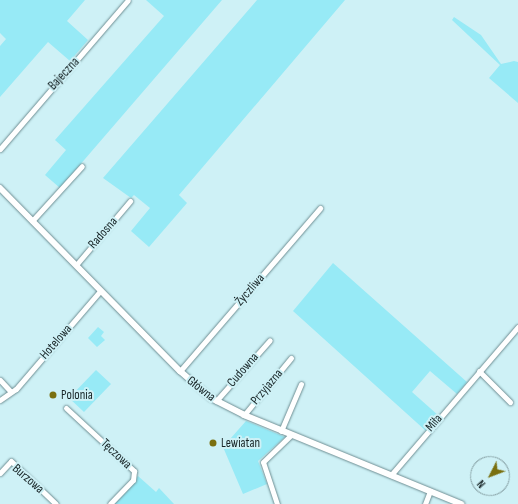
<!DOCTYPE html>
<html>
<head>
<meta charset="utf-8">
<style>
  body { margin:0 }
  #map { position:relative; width:518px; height:504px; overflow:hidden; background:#cef1f6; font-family:"Sofia Sans Condensed",sans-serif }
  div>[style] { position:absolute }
  .green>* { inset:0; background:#97eaf6 }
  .roads { filter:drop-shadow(0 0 1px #6e8e93) drop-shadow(0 0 1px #6e8e93) }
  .minor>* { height:5px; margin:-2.5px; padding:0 2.5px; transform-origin:2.5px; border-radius:2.5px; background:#fff }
  .tertiary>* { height:6px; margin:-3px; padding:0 3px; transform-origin:3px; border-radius:3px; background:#fff }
  .dots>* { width:11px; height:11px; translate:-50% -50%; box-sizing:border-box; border:2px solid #cef1f6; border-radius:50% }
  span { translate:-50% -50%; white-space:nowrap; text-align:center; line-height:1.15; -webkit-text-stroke:4px #cef1f6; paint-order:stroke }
  .street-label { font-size:13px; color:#172426 }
  .poi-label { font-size:13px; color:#172426 }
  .left { translate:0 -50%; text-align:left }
  .north { position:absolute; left:470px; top:456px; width:40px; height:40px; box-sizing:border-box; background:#cef1f6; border:1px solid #859fa3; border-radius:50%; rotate:228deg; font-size:11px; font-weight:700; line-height:16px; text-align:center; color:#172426 }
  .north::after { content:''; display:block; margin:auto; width:14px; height:18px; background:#7a7010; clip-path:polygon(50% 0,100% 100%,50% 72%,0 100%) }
</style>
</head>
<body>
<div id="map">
  <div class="green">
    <i style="clip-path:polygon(0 0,85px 0,67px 21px,88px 40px,70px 61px,48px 42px,0 97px,0 46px,6px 39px,0 33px)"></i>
    <i style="clip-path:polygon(146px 0,222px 0,60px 188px,45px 175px,66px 150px,55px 140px,164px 16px)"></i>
    <i style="clip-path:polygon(257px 0,345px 0,179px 195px,187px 203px,149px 247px,131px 231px,150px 208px,134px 195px,131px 198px,103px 178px)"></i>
    <i style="clip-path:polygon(454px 17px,481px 35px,501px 64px,514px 61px,518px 62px,518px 103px,489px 78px,500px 65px,452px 20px)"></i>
    <i style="clip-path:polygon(333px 263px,467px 382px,457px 394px,430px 371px,412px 392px,439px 416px,426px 431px,293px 311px)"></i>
    <i style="clip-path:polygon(98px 327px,104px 332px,101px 336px,105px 340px,97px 347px,88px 338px)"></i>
    <i style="clip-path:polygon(96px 370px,111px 384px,84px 412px,69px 398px)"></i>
    <i style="clip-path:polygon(246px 421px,285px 437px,258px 461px,267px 484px,243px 494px,223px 447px)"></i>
    <i style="clip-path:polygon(138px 476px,156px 492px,159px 488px,174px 504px,113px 504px)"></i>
  </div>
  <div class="roads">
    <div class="minor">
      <i style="left:0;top:149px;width:196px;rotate:-49.3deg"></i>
      <i style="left:32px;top:221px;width:74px;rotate:-47.7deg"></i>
      <i style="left:76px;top:265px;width:84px;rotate:-49.8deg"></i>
      <i style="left:180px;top:371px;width:215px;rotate:-49.3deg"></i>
      <i style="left:479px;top:371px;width:44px;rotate:45deg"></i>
      <i style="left:0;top:380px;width:16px;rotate:47deg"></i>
      <i style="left:0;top:400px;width:19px;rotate:-35deg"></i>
      <i style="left:16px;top:389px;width:130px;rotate:-49.4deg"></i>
      <i style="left:216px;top:401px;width:81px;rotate:-48.5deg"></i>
      <i style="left:66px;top:408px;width:93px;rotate:42.8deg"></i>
      <i style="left:134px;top:471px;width:9px;rotate:96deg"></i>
      <i style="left:133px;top:480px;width:33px;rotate:134deg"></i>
      <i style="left:244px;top:415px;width:74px;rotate:-50.5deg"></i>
      <i style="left:281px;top:431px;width:51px;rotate:-66.9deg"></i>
      <i style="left:0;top:473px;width:16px;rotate:-47deg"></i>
      <i style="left:11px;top:461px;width:62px;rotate:43.7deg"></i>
      <i style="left:391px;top:475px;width:195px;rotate:-49.4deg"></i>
      <i style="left:277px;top:504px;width:44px;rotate:-108.4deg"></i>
      <i style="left:263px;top:462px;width:39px;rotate:-44deg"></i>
      <i style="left:425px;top:504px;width:14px;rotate:-69deg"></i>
    </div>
    <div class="tertiary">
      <i style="left:0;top:188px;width:257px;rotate:45.5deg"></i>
      <i style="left:180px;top:371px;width:41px;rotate:41.1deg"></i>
      <i style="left:211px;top:398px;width:37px;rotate:27deg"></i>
      <i style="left:244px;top:415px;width:235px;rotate:22.3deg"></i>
    </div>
  </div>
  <div class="dots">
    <i style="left:53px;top:395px;background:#7a7010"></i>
    <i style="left:213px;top:443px;background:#7a7010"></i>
  </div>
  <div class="street-label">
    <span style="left:64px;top:74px;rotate:-47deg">Bajeczna</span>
    <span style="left:103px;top:233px;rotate:-49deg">Radosna</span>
    <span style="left:250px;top:290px;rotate:-49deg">Życzliwa</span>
    <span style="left:56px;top:342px;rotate:-49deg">Hotelowa</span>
    <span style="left:243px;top:370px;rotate:-49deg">Cudowna</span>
    <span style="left:267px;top:387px;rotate:-50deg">Przyjazna</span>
    <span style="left:201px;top:389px;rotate:38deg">Główna</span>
    <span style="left:434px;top:423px;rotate:-49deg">Miła</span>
    <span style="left:116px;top:454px;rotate:43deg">Tęczowa</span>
    <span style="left:28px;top:479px;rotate:41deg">Burzowa</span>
  </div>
  <div class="poi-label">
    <span class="left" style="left:61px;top:395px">Polonia</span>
    <span class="left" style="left:221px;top:443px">Lewiatan</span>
  </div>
  <div class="north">N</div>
</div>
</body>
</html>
